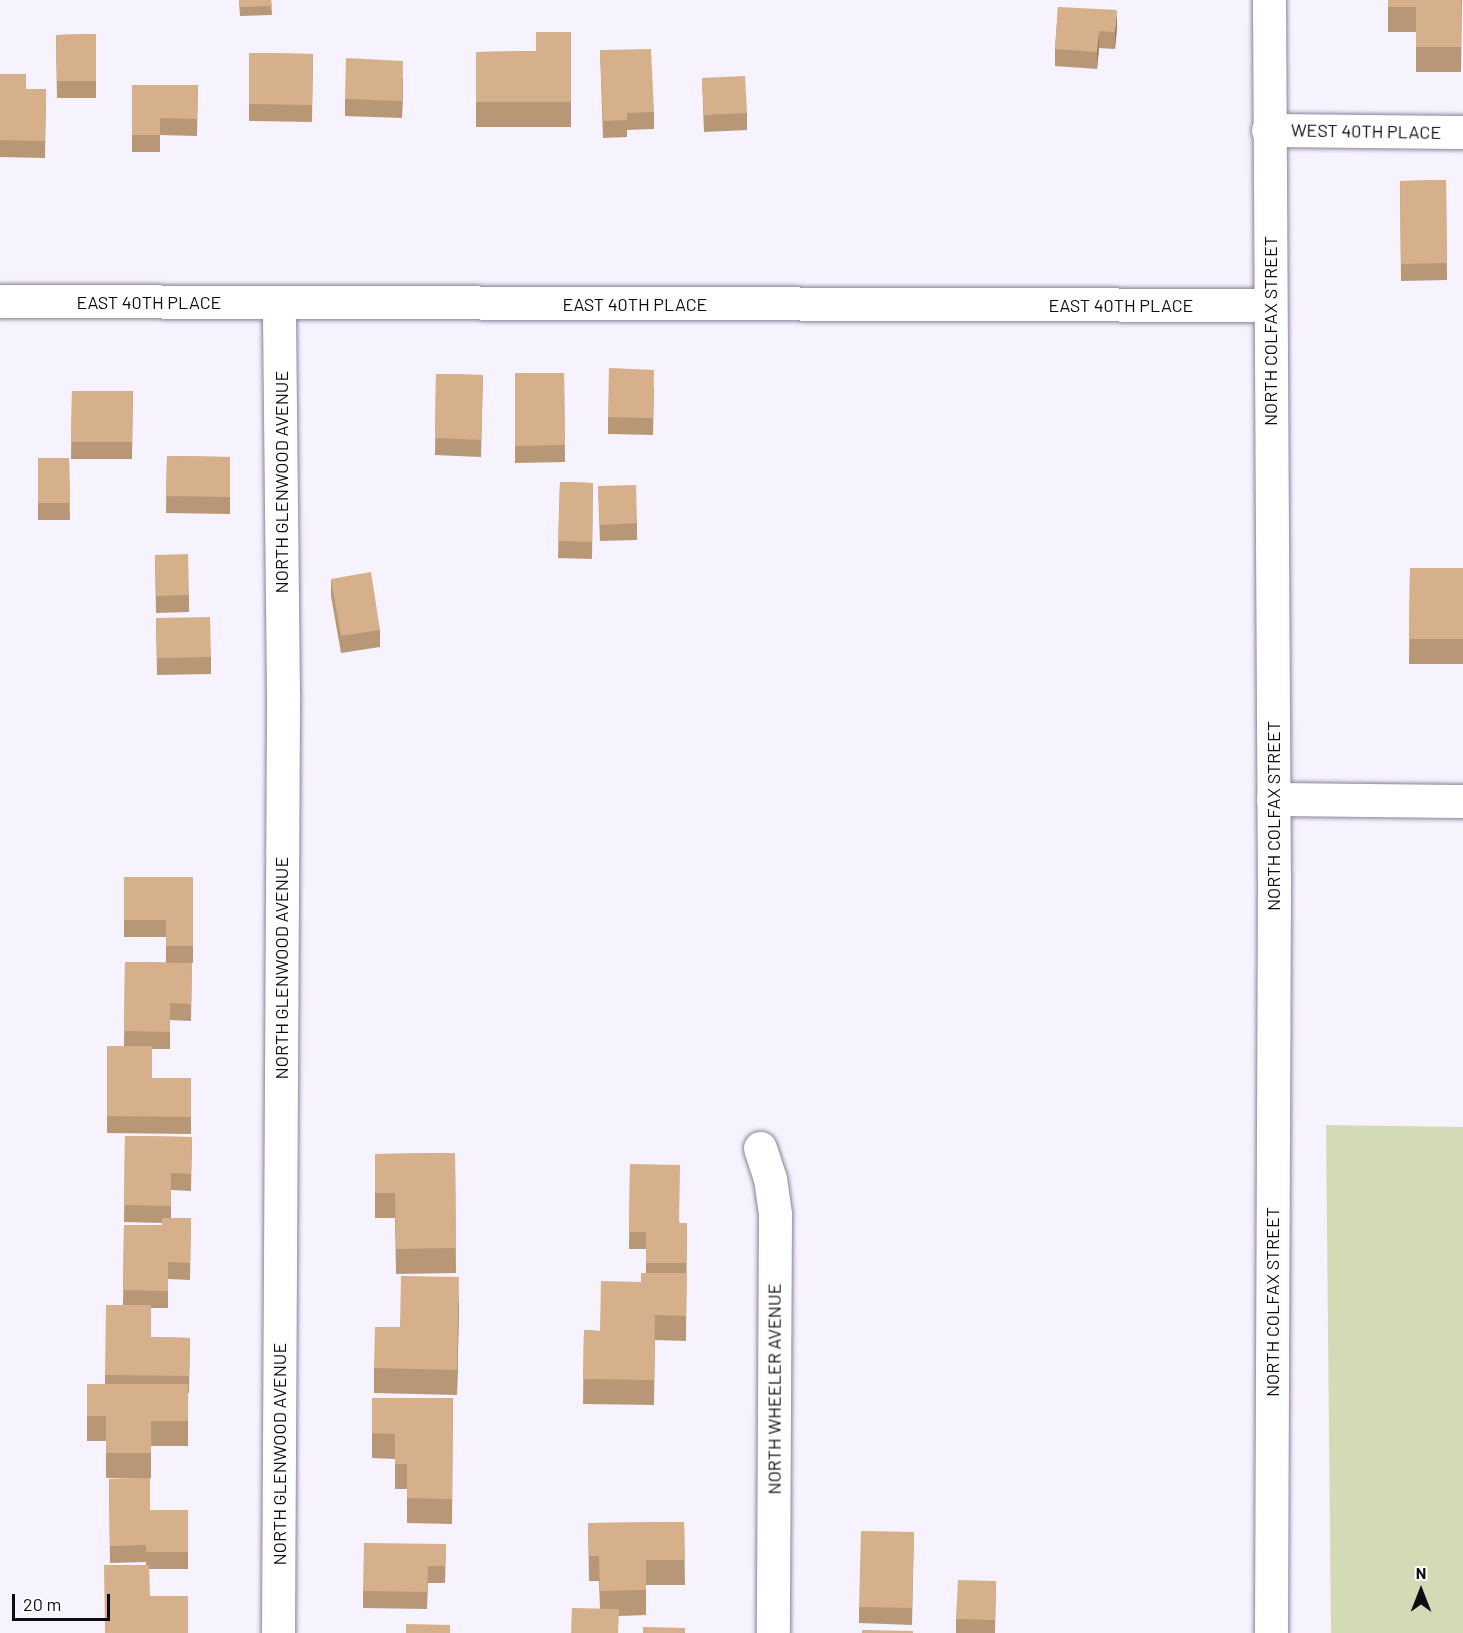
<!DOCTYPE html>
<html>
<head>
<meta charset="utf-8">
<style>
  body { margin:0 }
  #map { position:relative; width:1463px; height:1633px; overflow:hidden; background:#f6f2fe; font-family:Barlow,sans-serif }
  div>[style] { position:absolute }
  .green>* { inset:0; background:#d3dab6 }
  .roads { filter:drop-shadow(0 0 2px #8a819b) drop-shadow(0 0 2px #8a819b) }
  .street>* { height:33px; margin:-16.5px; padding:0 16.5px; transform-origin:16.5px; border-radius:16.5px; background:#fff }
  .secondary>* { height:33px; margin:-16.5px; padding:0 16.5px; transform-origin:16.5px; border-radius:16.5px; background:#fff }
  .wall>* { inset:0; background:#b89777 }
  .shaded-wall>* { inset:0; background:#967b61 }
  .building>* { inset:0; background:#d6b08a }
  span { translate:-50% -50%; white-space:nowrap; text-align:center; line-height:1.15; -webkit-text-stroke:5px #fff; paint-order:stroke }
  .street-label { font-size:18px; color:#0e0b14 }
  .north { position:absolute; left:1391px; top:1561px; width:60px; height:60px; -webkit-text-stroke:4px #fff; paint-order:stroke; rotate:0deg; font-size:16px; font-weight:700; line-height:24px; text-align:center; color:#0e0b14 }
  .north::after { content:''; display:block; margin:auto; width:21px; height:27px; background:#0e0b14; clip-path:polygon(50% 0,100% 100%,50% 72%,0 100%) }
  .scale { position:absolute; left:12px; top:1594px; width:98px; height:27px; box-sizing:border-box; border:3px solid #0e0b14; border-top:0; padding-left:8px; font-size:18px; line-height:21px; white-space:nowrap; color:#0e0b14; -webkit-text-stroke:4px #fff; paint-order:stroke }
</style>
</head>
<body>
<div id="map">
  <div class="green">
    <i style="clip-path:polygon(1326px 1125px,1463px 1127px,1463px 1633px,1331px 1633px)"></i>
  </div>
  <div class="roads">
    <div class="street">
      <i style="left:1268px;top:130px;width:195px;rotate:0.6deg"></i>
      <i style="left:0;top:301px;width:1270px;rotate:0.18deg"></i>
      <i style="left:760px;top:1148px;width:32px;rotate:72deg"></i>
      <i style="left:770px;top:1178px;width:37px;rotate:82deg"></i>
      <i style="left:775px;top:1215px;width:418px;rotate:90.3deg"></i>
      <i style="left:278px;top:1633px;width:936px;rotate:-89.69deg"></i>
      <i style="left:283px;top:697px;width:394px;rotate:-90.6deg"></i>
    </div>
    <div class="secondary">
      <i style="left:1269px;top:0;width:882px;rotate:89.68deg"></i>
      <i style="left:1274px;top:882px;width:751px;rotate:90.23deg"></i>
      <i style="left:1273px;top:799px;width:190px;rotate:0.6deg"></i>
    </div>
  </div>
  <div class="wall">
    <i style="clip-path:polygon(239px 0,271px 0,272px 15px,240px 16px)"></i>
    <i style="clip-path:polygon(1388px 0,1462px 0,1461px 72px,1416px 72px,1416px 32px,1388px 32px)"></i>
    <i style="clip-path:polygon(1058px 7px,1117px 27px,1115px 49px,1099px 48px,1097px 69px,1055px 66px,1055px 49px)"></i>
    <i style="clip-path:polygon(571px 32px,571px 127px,476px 127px,476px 52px,536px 51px)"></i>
    <i style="clip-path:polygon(96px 34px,96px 98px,57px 98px,56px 35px)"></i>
    <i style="clip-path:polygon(600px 50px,654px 112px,654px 129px,627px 130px,627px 137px,603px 138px)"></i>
    <i style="clip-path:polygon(249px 53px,313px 54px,312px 122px,249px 121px)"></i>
    <i style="clip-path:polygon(0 74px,26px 89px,46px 89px,45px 158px,0 157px)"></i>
    <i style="clip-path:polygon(403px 78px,402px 118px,345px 116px,345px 99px)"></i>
    <i style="clip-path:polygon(702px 78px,747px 113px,747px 130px,704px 132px)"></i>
    <i style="clip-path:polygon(132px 85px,198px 85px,197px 136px,160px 135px,160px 152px,132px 152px)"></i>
    <i style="clip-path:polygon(1446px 180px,1447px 280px,1401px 281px,1400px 181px)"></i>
    <i style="clip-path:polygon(515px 373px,564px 373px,565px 462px,515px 463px)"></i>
    <i style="clip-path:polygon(436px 374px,483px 375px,481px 457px,435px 455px)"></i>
    <i style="clip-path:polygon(654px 387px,653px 435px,608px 434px,608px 417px)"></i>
    <i style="clip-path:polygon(72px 391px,133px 391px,132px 459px,71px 459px)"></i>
    <i style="clip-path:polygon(167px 456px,230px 457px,230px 514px,166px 513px)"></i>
    <i style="clip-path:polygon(38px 458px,69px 458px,70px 520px,38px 520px)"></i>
    <i style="clip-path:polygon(560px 482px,593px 483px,592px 559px,558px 558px)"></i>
    <i style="clip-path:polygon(598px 486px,637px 523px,637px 540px,600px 541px)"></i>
    <i style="clip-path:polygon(155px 555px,189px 595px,189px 612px,156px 613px)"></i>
    <i style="clip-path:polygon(1410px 568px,1463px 568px,1463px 664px,1409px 664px)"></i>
    <i style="clip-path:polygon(331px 579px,380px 630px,380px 647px,341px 653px,331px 596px)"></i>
    <i style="clip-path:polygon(156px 618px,211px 657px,211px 674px,157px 675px)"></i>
    <i style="clip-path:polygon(124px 877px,193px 877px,193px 963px,166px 963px,166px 937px,124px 937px)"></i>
    <i style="clip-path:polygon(125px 962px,192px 963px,191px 1021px,170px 1020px,170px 1049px,152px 1049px,152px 1078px,191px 1078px,191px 1134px,107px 1133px,107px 1046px,124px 1046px)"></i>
    <i style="clip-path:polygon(125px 1136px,192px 1137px,191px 1191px,171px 1190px,171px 1218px,191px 1218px,190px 1280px,168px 1279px,168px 1308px,151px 1308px,151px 1337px,190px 1338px,189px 1393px,188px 1393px,188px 1446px,151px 1446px,151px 1478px,150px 1478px,150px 1510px,188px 1510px,188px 1569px,149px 1569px,105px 1633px,146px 1565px,146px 1562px,110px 1563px,109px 1479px,144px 1478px,106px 1478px,106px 1441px,87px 1441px,87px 1384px,105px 1384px,105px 1375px,123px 1305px,124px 1225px,162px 1225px,162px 1223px,124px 1222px)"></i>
    <i style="clip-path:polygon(455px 1153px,456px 1273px,396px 1274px,395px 1218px,375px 1218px,375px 1154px)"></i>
    <i style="clip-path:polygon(630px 1164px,680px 1223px,687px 1223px,686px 1341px,655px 1340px,654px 1405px,583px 1404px,584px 1330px,600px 1331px,641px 1282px,646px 1273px,646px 1249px,629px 1249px)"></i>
    <i style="clip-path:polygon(459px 1302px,457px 1395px,374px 1393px,374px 1368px,400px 1327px)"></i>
    <i style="clip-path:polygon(372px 1398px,453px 1398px,452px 1524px,407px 1523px,407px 1489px,395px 1489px,395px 1459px,372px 1458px)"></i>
    <i style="clip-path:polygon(684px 1522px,685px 1585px,646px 1585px,646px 1615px,619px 1616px,600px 1609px,599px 1581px,589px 1581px,588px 1523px)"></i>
    <i style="clip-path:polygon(914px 1532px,912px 1625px,859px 1623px,859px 1607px)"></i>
    <i style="clip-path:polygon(446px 1544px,445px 1583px,428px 1583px,427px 1609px,363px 1608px,363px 1591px)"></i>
    <i style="clip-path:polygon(996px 1581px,995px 1633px,956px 1633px,956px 1619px)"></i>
  </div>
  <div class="shaded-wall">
    <i style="clip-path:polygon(1117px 10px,1117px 27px,1115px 49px,1115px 32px)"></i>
    <i style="clip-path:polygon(1099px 31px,1099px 48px,1097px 69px,1097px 52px)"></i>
    <i style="clip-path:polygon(403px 61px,403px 78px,402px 118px,402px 101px)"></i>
    <i style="clip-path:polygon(459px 1277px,459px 1302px,457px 1395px,457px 1370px)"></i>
  </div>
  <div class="building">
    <i style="clip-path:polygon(239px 0,271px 0,272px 6px,240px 7px)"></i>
    <i style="clip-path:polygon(1388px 0,1461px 0,1461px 47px,1416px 47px,1416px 7px,1388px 7px)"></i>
    <i style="clip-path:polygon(1058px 7px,1117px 10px,1115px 32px,1099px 31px,1097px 52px,1055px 49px)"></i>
    <i style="clip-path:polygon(536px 32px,571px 32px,571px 102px,476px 102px,476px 52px,536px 51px)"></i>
    <i style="clip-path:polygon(96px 34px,96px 81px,57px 81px,56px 35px)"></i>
    <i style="clip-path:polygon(651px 49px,654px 112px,627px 113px,627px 120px,603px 121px,600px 50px)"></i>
    <i style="clip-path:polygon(249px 53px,313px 54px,312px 105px,249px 104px)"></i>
    <i style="clip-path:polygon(346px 58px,403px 61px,402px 101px,345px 99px)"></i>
    <i style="clip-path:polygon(0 74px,26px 74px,26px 89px,46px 89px,45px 141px,0 140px)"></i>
    <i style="clip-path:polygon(745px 76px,747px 113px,704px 115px,702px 78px)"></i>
    <i style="clip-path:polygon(132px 85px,198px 85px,197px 119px,160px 118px,160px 135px,132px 135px)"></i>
    <i style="clip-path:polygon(1446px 180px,1447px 263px,1401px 264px,1400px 181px)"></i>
    <i style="clip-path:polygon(609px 368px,654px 370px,653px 418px,608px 417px)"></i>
    <i style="clip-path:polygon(515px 373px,564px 373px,565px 445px,515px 446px)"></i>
    <i style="clip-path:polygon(436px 374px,483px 375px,481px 440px,435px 438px)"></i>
    <i style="clip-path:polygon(72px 391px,133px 391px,132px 442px,71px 442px)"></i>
    <i style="clip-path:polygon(167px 456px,230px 457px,230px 497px,166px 496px)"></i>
    <i style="clip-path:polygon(38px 458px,69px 458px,70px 503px,38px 503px)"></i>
    <i style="clip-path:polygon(560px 482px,593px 483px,592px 542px,558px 541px)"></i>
    <i style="clip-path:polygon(636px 485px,637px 523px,600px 525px,598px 486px)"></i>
    <i style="clip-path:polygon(188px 554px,189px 595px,156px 596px,155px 555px)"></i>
    <i style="clip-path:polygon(1410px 568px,1463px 568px,1463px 639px,1409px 639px)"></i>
    <i style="clip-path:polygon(371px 572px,380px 630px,341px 636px,331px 579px)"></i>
    <i style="clip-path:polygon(210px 617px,211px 657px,157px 658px,156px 618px)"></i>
    <i style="clip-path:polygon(124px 877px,193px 877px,193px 946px,166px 946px,166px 920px,124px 920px)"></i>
    <i style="clip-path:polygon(125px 962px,192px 963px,191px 1004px,170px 1003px,170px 1032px,124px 1031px)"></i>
    <i style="clip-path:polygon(107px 1046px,152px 1046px,152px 1078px,191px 1078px,191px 1117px,107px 1116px)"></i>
    <i style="clip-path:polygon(125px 1136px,192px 1137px,191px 1174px,171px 1173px,171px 1206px,124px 1205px)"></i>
    <i style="clip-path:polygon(455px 1153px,456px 1248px,396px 1249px,395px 1193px,375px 1193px,375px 1154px)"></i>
    <i style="clip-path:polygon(630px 1164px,680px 1165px,679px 1223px,687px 1223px,686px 1263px,646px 1263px,646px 1232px,629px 1232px)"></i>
    <i style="clip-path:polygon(162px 1218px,191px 1218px,190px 1263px,168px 1262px,168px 1291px,123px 1290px,124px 1225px,162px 1225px)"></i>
    <i style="clip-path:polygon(641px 1273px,687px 1273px,686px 1316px,655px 1315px,654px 1380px,583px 1379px,584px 1330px,600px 1331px,601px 1281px,641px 1282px)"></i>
    <i style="clip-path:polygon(401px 1276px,459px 1277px,457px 1370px,374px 1368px,375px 1327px,400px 1327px)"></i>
    <i style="clip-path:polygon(106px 1305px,151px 1305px,151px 1337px,190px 1338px,189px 1376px,105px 1375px)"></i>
    <i style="clip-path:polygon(87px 1384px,188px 1384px,188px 1421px,151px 1421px,151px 1453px,106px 1453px,106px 1416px,87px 1416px)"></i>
    <i style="clip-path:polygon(372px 1398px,453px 1398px,452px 1499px,407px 1498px,407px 1464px,395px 1464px,395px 1434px,372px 1433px)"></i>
    <i style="clip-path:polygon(150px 1478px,150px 1510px,188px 1510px,188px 1552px,146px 1552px,146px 1545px,110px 1546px,109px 1479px)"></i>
    <i style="clip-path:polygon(684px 1522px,685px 1560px,646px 1560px,646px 1590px,600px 1591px,599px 1556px,589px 1556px,588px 1523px)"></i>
    <i style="clip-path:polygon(861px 1531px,914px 1532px,912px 1608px,859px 1607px)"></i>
    <i style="clip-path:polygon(364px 1543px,446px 1544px,445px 1566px,428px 1566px,427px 1592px,363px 1591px)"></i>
    <i style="clip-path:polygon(104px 1565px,149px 1565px,150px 1596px,188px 1596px,188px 1633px,105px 1633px)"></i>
    <i style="clip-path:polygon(958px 1580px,996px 1581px,995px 1620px,956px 1619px)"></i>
    <i style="clip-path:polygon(572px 1608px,619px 1609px,618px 1633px,571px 1633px)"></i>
    <i style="clip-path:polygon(406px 1624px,450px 1625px,450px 1633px,406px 1633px)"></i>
    <i style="clip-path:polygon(643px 1627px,685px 1628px,685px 1633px,643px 1633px)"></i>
    <i style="clip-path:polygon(862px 1630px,913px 1631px,913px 1633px,862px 1633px)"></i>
  </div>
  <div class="street-label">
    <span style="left:1366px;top:131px;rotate:1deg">WEST 40TH PLACE</span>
    <span style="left:149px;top:302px">EAST 40TH PLACE</span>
    <span style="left:635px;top:304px">EAST 40TH PLACE</span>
    <span style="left:1121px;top:305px">EAST 40TH PLACE</span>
    <span style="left:1270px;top:331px;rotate:-90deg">NORTH COLFAX STREET</span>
    <span style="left:281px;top:482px;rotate:-90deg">NORTH GLENWOOD AVENUE</span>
    <span style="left:1273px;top:816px;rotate:-90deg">NORTH COLFAX STREET</span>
    <span style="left:281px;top:968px;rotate:-90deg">NORTH GLENWOOD AVENUE</span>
    <span style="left:1272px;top:1302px;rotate:-90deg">NORTH COLFAX STREET</span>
    <span style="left:774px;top:1389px;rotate:-90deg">NORTH WHEELER AVENUE</span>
    <span style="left:279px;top:1454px;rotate:-90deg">NORTH GLENWOOD AVENUE</span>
  </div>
  <div class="north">N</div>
  <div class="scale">20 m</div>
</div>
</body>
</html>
